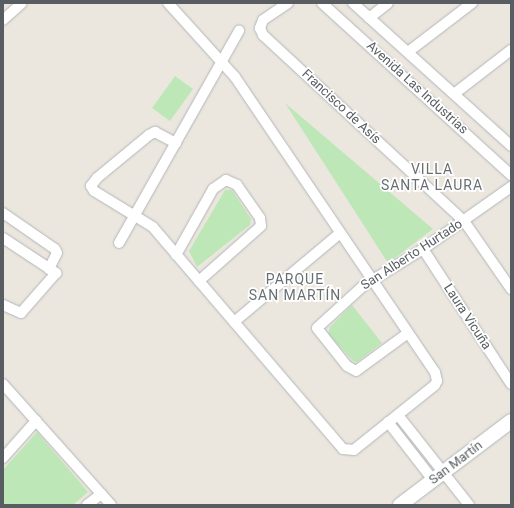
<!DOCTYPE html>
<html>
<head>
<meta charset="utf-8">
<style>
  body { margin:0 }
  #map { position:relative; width:514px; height:508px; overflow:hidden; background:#ece7de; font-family:Roboto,sans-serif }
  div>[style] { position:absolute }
  .green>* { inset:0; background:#bee7b7 }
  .roads { filter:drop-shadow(0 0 1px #b1b6bb) drop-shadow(0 0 1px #b1b6bb) }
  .street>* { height:10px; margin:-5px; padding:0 5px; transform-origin:5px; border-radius:5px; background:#fff }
  .secondary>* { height:14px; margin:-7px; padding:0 7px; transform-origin:7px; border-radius:7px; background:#fff }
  span { translate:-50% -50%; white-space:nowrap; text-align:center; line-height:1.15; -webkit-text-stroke:3.5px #fff; paint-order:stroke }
  .street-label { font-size:13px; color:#575d61 }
  .neighbourhood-label { font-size:14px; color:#686f73; letter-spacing:1px }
  .frame { position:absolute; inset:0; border:4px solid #575d61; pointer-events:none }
</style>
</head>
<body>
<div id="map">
  <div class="green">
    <i style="clip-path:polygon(175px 76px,193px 89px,170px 121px,152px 108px)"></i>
    <i style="clip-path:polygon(285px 103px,433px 229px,388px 263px)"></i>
    <i style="clip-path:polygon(225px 190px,232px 190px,251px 219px,250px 225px,197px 267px,189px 251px)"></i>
    <i style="clip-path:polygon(352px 305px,382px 343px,357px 362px,353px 361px,328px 334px,330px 327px)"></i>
    <i style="clip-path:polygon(37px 432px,88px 492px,73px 505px,3px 505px,3px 470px)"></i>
  </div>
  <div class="roads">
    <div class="street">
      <i style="left:168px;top:3px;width:100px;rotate:47.8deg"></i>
      <i style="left:235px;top:77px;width:356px;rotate:55.9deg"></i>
      <i style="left:435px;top:372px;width:9px;rotate:77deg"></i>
      <i style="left:437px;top:381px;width:4px;rotate:117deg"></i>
      <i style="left:435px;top:385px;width:104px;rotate:141.3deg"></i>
      <i style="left:354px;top:450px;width:11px;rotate:-175deg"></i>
      <i style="left:343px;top:449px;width:292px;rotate:-130.6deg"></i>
      <i style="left:153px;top:227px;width:69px;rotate:-148.6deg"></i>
      <i style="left:94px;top:191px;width:6px;rotate:-121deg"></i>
      <i style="left:91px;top:186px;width:10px;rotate:-53deg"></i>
      <i style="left:97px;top:178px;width:67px;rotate:-39.6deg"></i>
      <i style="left:149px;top:135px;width:7px;rotate:-27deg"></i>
      <i style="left:155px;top:132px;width:24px;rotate:28deg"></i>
      <i style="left:288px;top:3px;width:30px;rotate:146deg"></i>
      <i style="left:263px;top:20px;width:9px;rotate:111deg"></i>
      <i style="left:260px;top:28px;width:8px;rotate:67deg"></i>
      <i style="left:263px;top:35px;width:274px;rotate:42.8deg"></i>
      <i style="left:464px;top:221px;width:83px;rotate:55.3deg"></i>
      <i style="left:322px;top:3px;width:256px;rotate:42.3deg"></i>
      <i style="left:353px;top:3px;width:213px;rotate:42.1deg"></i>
      <i style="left:369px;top:18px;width:24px;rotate:-38deg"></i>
      <i style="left:3px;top:20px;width:25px;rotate:-42deg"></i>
      <i style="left:408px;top:52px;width:81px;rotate:-37.4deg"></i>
      <i style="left:454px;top:94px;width:72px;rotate:-37.7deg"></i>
      <i style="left:3px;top:213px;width:63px;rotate:34.7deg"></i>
      <i style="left:55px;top:249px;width:4px;rotate:63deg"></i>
      <i style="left:57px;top:253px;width:18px;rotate:117deg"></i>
      <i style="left:3px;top:238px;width:64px;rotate:33.4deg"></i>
      <i style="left:56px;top:273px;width:53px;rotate:131.2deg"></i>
      <i style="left:21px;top:313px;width:20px;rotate:-156deg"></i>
      <i style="left:119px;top:243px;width:244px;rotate:-60.5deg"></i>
      <i style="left:423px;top:249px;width:161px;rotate:56.9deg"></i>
      <i style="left:176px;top:255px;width:76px;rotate:-60.7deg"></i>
      <i style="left:213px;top:189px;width:16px;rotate:-35deg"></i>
      <i style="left:226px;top:180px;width:12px;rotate:24deg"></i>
      <i style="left:237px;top:185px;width:40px;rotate:55.1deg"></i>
      <i style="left:260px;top:218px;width:8px;rotate:83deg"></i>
      <i style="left:261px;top:226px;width:83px;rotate:138.4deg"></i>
      <i style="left:234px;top:322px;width:138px;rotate:-40deg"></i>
      <i style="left:408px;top:333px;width:64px;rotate:143.8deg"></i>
      <i style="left:356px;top:371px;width:10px;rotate:-151deg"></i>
      <i style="left:347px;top:366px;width:48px;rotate:-128.3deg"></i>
      <i style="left:317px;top:328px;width:62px;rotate:-42.4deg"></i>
      <i style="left:363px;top:286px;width:70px;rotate:-31.7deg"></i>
      <i style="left:423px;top:249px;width:108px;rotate:-35.2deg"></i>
      <i style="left:3px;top:384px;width:162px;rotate:48.2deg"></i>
      <i style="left:398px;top:415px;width:115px;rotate:51.7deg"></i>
      <i style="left:388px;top:422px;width:73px;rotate:52.2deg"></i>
      <i style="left:3px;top:458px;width:50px;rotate:-48.3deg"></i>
      <i style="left:87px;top:505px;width:18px;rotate:-38deg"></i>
    </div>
    <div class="secondary">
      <i style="left:400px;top:505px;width:139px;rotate:-37.1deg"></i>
    </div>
  </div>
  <div class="street-label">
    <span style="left:417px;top:88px;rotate:42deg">Avenida Las Industrias</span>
    <span style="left:341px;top:107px;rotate:43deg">Francisco de Asís</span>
    <span style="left:412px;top:255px;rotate:-33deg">San Alberto Hurtado</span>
    <span style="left:467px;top:317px;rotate:57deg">Laura Vicuña</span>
    <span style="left:456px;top:463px;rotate:-37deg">San Martín</span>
  </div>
  <div class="neighbourhood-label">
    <span style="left:432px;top:177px">VILLA<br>SANTA LAURA</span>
    <span style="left:295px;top:287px">PARQUE<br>SAN MARTÍN</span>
  </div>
  <div class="frame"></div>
</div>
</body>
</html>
